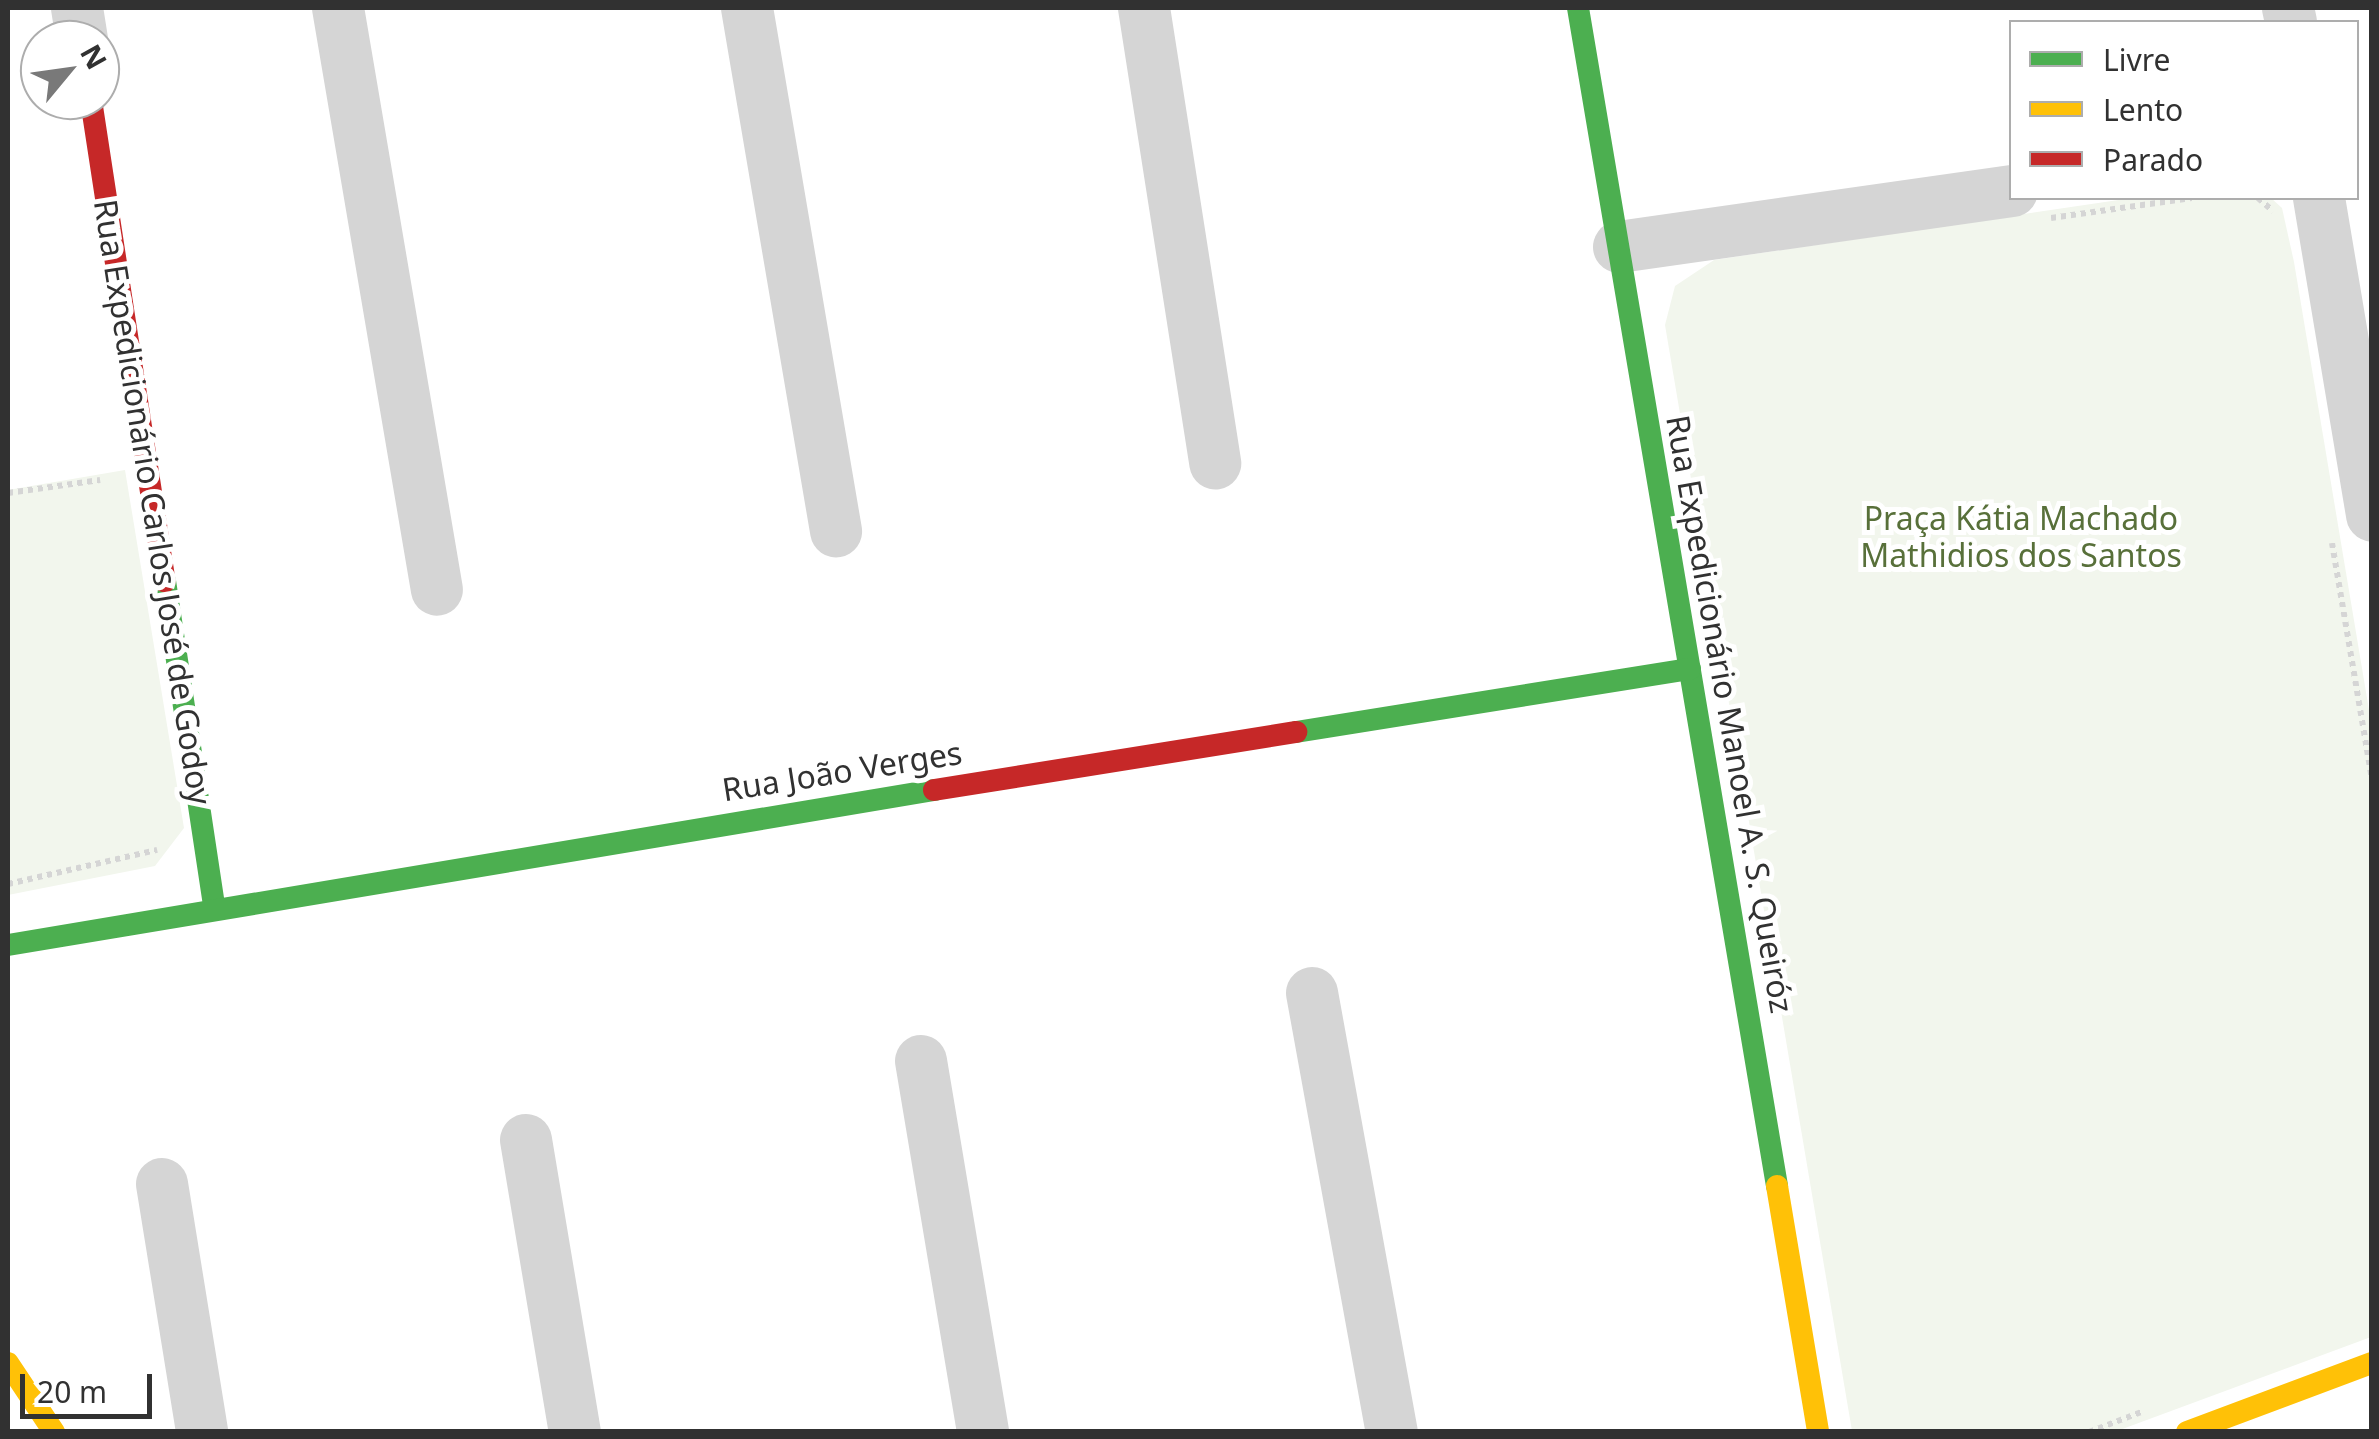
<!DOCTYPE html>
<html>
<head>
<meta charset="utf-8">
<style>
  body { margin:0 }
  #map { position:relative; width:2379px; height:1439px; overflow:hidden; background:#fff; font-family:"Noto Sans",sans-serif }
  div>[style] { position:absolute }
  .green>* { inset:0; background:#f2f6ed }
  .path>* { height:6px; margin-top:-3px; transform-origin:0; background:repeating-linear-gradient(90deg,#d5d5d5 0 5px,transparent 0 10px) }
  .street>* { height:52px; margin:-26px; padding:0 26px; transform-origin:26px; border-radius:26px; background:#d5d5d5 }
  .fast>* { height:22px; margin:-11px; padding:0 11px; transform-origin:11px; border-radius:11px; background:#4caf50 }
  .slow>* { height:22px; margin:-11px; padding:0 11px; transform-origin:11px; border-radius:11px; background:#ffc107 }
  .jam>* { height:22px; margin:-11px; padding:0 11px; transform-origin:11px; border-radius:11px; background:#c62828 }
  span { translate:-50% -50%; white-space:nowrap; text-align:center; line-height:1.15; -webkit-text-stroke:10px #fff; paint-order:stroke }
  .street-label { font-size:32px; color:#313131 }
  .park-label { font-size:32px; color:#58703a }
  .frame { position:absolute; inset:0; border:10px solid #313131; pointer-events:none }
  .legend { position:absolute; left:2009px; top:20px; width:350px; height:180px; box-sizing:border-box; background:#fff; border:2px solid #adadad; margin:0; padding:12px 18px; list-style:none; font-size:30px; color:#313131 }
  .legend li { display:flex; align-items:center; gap:20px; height:50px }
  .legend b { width:50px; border:2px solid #adadad }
  .north { position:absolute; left:20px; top:20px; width:100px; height:100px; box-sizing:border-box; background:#fff; border:2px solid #adadad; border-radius:50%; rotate:61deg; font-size:28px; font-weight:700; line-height:40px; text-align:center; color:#313131 }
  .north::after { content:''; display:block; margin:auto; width:35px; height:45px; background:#797979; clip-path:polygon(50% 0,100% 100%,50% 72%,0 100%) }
  .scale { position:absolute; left:20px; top:1374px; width:132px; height:45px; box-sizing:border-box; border:5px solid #313131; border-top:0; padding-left:12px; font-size:30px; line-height:35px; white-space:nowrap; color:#313131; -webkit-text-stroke:8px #fff; paint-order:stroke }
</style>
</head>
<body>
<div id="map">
  <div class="green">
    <i style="clip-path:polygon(2132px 198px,2271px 198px,2282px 208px,2294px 262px,2371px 722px,2371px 1337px,2117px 1431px,1852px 1431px,1665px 325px,1675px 286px,1714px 260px)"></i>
    <i style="clip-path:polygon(125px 470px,184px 828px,155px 866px,8px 895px,8px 490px)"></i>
  </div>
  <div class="path">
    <i style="left:2258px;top:198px;width:20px;rotate:41deg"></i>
    <i style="left:2051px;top:218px;width:142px;rotate:-8.1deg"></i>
    <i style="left:8px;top:493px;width:93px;rotate:-8deg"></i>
    <i style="left:2332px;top:543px;width:239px;rotate:80.4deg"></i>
    <i style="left:8px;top:884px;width:153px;rotate:-12.9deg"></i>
    <i style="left:2089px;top:1432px;width:56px;rotate:-21deg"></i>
  </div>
  <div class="street">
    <i style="left:77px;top:8px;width:32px;rotate:81deg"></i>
    <i style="left:338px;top:8px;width:590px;rotate:80.35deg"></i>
    <i style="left:747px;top:8px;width:531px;rotate:80.34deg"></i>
    <i style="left:1144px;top:8px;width:461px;rotate:81.1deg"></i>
    <i style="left:2288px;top:8px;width:14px;rotate:78deg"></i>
    <i style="left:2319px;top:198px;width:322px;rotate:80.5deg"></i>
    <i style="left:1619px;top:247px;width:397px;rotate:-8.1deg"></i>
    <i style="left:1312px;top:993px;width:446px;rotate:79.7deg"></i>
    <i style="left:921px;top:1061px;width:376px;rotate:80.5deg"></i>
    <i style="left:526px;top:1140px;width:296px;rotate:80.5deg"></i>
    <i style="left:162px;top:1184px;width:251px;rotate:80.8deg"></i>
  </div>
  <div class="fast">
    <i style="left:1578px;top:8px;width:1195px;rotate:80.41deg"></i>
    <i style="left:165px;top:581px;width:327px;rotate:81.4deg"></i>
    <i style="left:1296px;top:732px;width:399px;rotate:-9.1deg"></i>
    <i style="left:8px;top:945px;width:939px;rotate:-9.5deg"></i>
  </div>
  <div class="slow">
    <i style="left:1777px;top:1186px;width:249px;rotate:80.5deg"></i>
    <i style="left:8px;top:1363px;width:83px;rotate:56.3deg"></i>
    <i style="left:2187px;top:1432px;width:197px;rotate:-20.5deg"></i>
  </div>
  <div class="jam">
    <i style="left:91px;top:100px;width:487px;rotate:81.3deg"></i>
    <i style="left:934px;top:790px;width:367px;rotate:-9.1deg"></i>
  </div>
  <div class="street-label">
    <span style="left:153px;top:502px;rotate:81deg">Rua Expedicionário Carlos José de Godoy</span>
    <span style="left:1730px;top:714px;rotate:80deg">Rua Expedicionário Manoel A. S. Queiróz</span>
    <span style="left:842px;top:771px;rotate:-9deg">Rua João Verges</span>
  </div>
  <div class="park-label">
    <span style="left:2021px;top:537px">Praça Kátia Machado<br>Mathidios dos Santos</span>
  </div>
  <div class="frame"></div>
  <ul class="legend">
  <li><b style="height:12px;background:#4caf50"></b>Livre</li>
  <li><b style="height:12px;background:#ffc107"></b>Lento</li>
  <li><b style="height:12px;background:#c62828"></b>Parado</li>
  </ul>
  <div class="north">N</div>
  <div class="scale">20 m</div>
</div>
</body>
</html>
